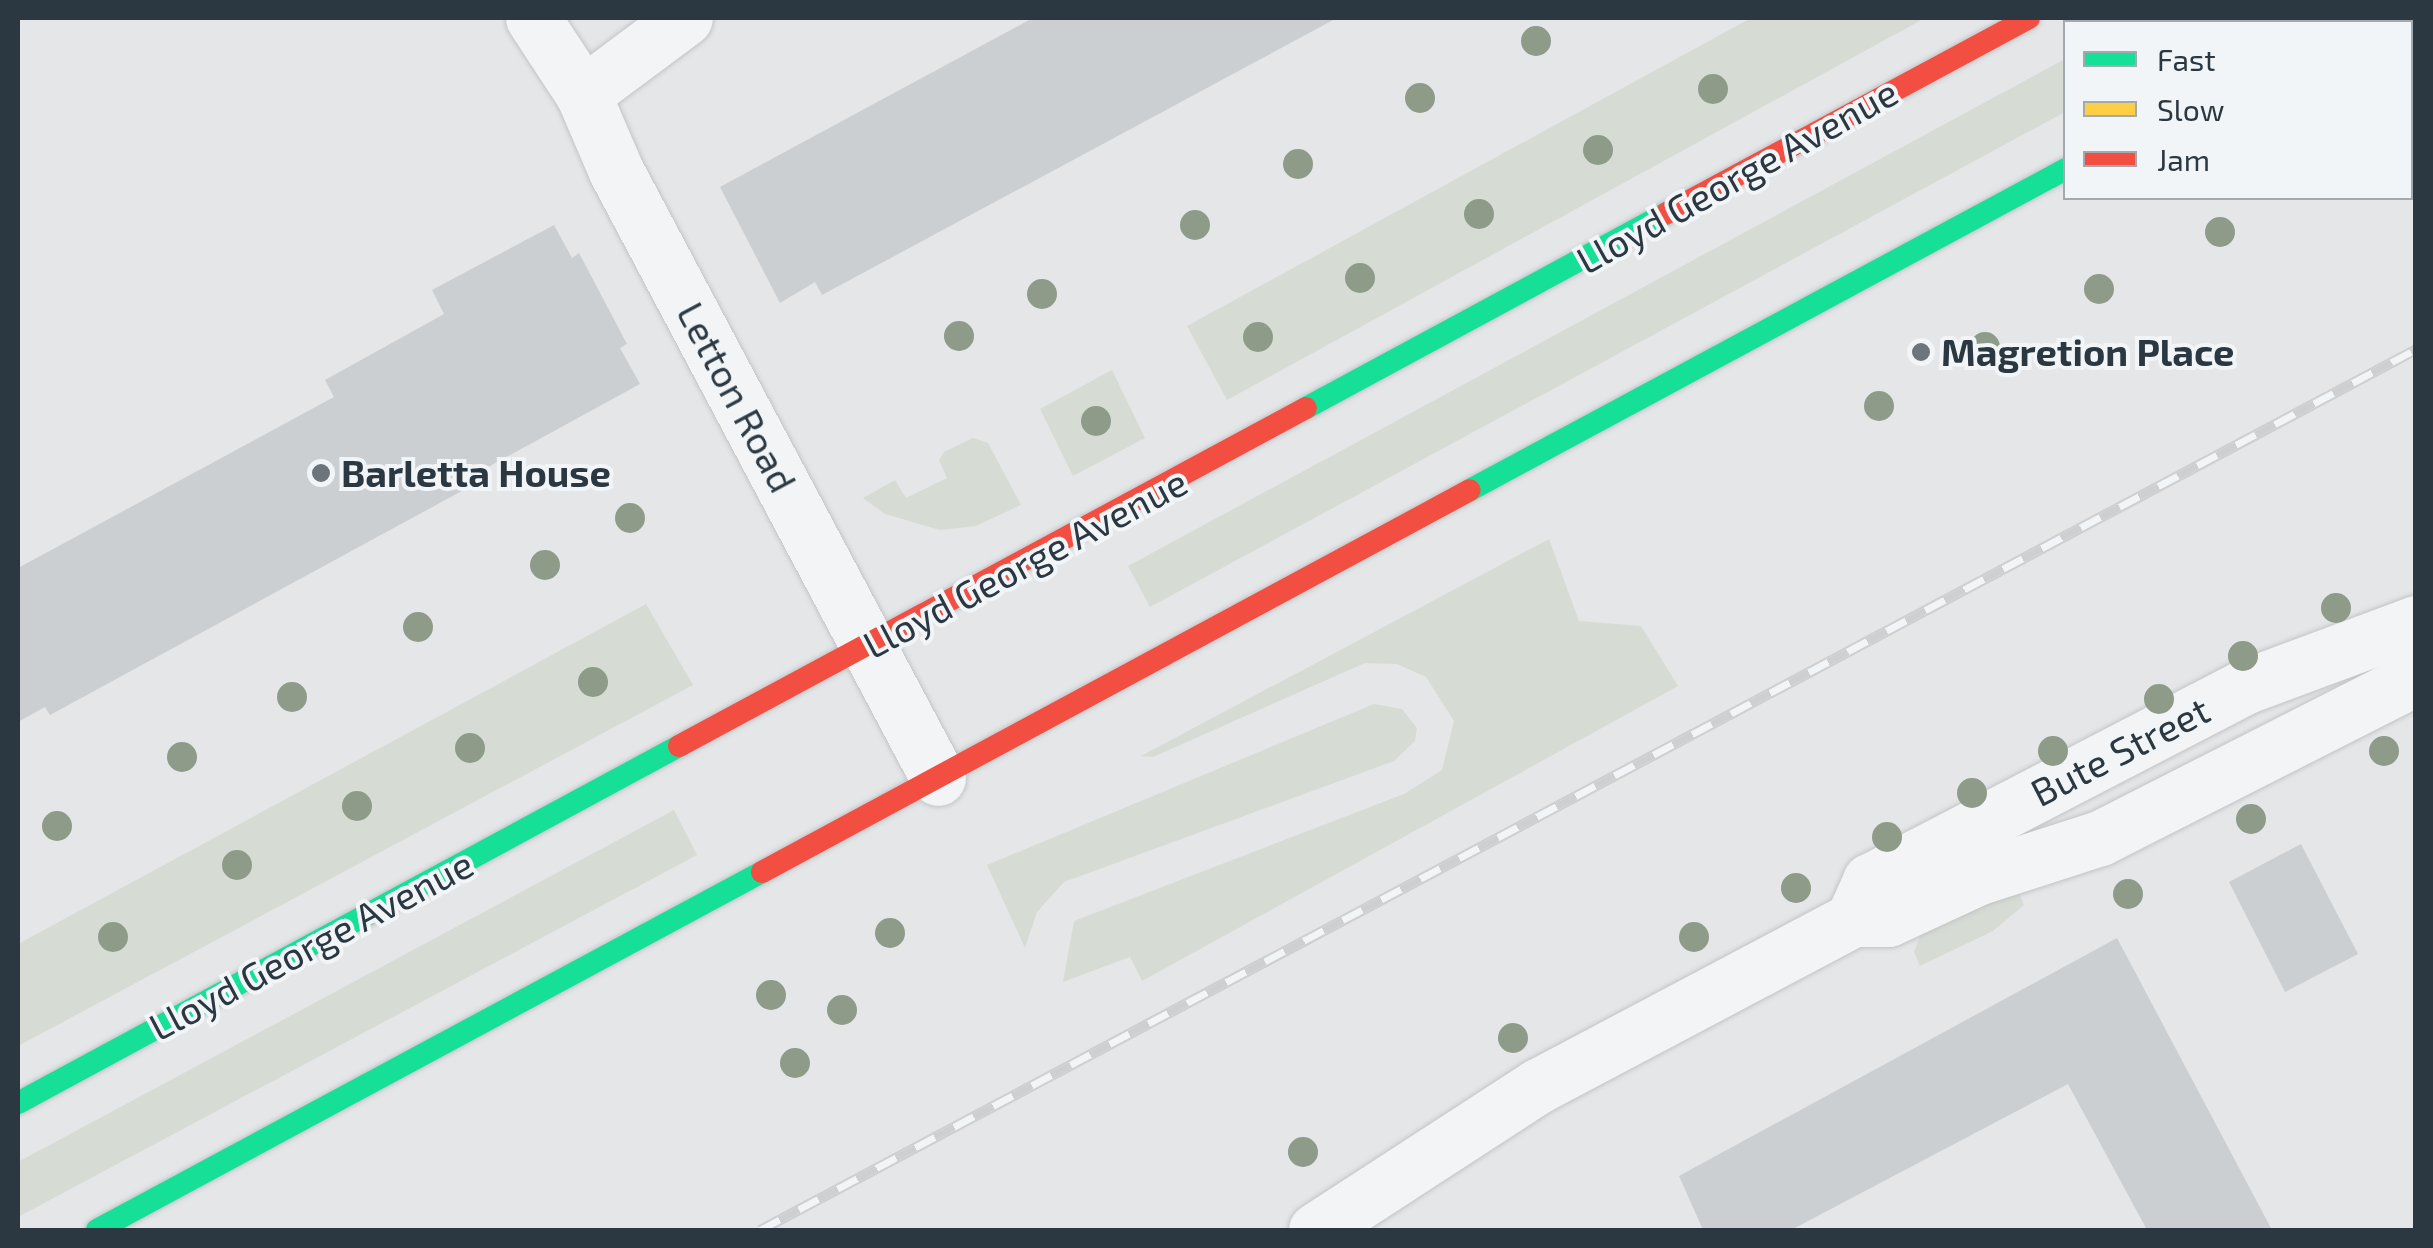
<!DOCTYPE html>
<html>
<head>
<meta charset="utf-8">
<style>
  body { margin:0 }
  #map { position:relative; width:2433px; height:1248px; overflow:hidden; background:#e4e6e8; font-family:"Exo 2",sans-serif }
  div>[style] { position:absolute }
  .green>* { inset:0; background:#d6dcd4 }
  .building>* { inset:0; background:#cccfd1 }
  .roads { filter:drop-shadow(0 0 2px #c2c4c6) drop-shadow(0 0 2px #c2c4c6) }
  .street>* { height:55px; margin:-27.5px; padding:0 27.5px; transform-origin:27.5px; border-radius:27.5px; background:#f3f4f5 }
  .fast>* { height:22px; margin:-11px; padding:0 11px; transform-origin:11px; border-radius:11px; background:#16e098 }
  .slow>* { height:22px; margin:-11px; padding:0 11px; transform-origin:11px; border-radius:11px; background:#ffcf43 }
  .jam>* { height:22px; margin:-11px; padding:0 11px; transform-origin:11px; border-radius:11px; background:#f24e42 }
  .rail>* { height:11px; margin-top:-5.5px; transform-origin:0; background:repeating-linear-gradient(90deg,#f2f5f7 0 22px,#cdcfd0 0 44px); box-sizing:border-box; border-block:2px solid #cdcfd0 }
  .trees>* { width:30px; height:30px; margin:-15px; border-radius:50%; background:#8e9b88 }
  .dots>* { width:28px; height:28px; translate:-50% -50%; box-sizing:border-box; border:5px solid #f2f5f7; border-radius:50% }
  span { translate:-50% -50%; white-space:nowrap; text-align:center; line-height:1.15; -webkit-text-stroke:8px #f2f5f7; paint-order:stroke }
  .street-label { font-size:38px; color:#2b3842 }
  .poi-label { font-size:38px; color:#2b3842; font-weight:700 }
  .left { translate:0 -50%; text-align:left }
  .frame { position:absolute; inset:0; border:20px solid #2b3842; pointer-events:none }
  .legend { position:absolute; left:2063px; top:20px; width:350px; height:180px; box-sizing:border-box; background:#f2f5f7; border:2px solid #a2a9af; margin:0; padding:12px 18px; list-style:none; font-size:30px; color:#2b3842 }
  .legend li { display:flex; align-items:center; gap:20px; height:50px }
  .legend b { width:50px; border:2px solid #a2a9af }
</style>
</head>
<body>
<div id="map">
  <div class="green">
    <i style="clip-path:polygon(1751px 18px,1925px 18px,1227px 400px,1187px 326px)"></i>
    <i style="clip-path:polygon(2065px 59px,2065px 112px,1150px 607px,1128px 566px)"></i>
    <i style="clip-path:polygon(1112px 370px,1145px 438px,1073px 476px,1040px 409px)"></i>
    <i style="clip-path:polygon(973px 438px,988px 443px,1021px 505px,976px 526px,940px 530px,885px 514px,863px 498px,895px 480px,906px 498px,947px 478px,939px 460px,944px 452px)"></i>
    <i style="clip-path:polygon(1549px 539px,1579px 621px,1641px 626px,1678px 686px,1142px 981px,1130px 957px,1063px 982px,1074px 921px,1404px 794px,1442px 770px,1454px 721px,1426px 677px,1397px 664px,1365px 663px,1153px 757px,1141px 756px)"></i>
    <i style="clip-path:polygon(646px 604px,693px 685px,18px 1046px,18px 944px)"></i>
    <i style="clip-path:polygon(1374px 704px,1402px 709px,1417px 728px,1415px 741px,1394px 761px,1064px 882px,1037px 912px,1025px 948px,987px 865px)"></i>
    <i style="clip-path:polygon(674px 810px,697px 855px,18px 1217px,18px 1162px)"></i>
    <i style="clip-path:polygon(2018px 890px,2024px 905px,1993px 931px,1920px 966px,1914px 952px,1924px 925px)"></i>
  </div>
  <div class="building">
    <i style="clip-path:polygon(1033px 18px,1337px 18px,822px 295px,815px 282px,780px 303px,720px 187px)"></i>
    <i style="clip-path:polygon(554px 225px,572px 258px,579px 253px,627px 344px,620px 348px,640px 384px,468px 478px,471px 486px,50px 715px,45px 707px,18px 722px,18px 568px,334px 397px,325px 380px,444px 314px,432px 290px)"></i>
    <i style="clip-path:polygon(2301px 844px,2358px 954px,2285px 992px,2229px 882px)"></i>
    <i style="clip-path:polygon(2117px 938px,2272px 1230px,2147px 1230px,2068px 1084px,1791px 1230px,1703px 1230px,1679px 1176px)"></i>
  </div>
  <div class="roads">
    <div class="street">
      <i style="left:533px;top:18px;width:91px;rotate:56.7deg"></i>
      <i style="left:583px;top:94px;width:84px;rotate:66.8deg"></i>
      <i style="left:616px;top:171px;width:687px;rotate:62.06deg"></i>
      <i style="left:583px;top:94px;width:127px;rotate:-36.7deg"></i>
      <i style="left:1853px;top:919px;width:42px;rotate:-65.9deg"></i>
      <i style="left:1870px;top:881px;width:421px;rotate:-27.4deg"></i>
      <i style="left:2244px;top:687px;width:184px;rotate:-20.4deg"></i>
      <i style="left:1316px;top:1230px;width:265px;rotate:-33deg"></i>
      <i style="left:1538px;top:1086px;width:357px;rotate:-27.9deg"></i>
      <i style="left:1853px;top:919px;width:35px"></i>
      <i style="left:1888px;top:919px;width:100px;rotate:-24.8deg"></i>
      <i style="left:1979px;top:877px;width:127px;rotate:-17.9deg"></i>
      <i style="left:2100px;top:838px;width:354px;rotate:-26.9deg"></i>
    </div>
    <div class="fast">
      <i style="left:1306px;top:408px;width:410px;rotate:-28.4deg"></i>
      <i style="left:1470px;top:490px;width:677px;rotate:-28.31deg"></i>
      <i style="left:18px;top:1103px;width:751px;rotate:-28.37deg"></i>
      <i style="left:97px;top:1230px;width:755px;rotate:-28.3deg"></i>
    </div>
    <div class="slow">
      <i style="left:2339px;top:22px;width:10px;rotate:-24deg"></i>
    </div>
    <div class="jam">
      <i style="left:1667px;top:213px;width:411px;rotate:-28.3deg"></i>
      <i style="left:679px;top:746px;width:712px;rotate:-28.33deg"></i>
      <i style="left:762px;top:872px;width:804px;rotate:-28.35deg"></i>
    </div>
  </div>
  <div class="rail">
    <i style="left:760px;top:1230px;width:1876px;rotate:-28.01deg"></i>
  </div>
  <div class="trees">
    <i style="left:1536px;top:41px"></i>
    <i style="left:1713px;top:89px"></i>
    <i style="left:1420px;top:98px"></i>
    <i style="left:1598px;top:150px"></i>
    <i style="left:1298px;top:164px"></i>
    <i style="left:1479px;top:214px"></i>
    <i style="left:1195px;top:225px"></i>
    <i style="left:2220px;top:232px"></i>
    <i style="left:1360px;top:278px"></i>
    <i style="left:2099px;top:289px"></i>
    <i style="left:1042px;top:294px"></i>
    <i style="left:959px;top:336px"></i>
    <i style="left:1258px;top:337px"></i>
    <i style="left:1985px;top:347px"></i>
    <i style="left:1879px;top:406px"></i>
    <i style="left:1096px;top:421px"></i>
    <i style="left:630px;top:518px"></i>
    <i style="left:545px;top:565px"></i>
    <i style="left:2336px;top:608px"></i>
    <i style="left:418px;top:627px"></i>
    <i style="left:2243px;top:656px"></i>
    <i style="left:593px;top:682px"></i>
    <i style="left:292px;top:697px"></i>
    <i style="left:2159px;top:699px"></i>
    <i style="left:470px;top:748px"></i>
    <i style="left:2053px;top:751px"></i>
    <i style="left:2384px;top:751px"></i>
    <i style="left:182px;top:757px"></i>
    <i style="left:1972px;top:793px"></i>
    <i style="left:357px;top:806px"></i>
    <i style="left:2251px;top:819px"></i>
    <i style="left:57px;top:826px"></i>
    <i style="left:1887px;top:837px"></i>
    <i style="left:237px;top:865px"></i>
    <i style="left:1796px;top:888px"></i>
    <i style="left:2128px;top:894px"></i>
    <i style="left:890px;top:933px"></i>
    <i style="left:113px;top:937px"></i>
    <i style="left:1694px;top:937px"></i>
    <i style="left:771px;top:995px"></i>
    <i style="left:842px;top:1010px"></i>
    <i style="left:1513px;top:1038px"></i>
    <i style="left:795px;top:1063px"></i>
    <i style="left:1303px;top:1152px"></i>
  </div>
  <div class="dots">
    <i style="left:1921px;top:352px;background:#6c757c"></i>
    <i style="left:321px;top:473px;background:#6c757c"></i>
  </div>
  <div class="street-label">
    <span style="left:1737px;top:176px;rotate:-29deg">Lloyd George Avenue</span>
    <span style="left:737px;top:397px;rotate:62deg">Letton Road</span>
    <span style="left:1025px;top:563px;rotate:-28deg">Lloyd George Avenue</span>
    <span style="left:2120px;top:751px;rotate:-27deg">Bute Street</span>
    <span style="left:311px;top:945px;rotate:-28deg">Lloyd George Avenue</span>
  </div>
  <div class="poi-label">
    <span class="left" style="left:1941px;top:352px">Magretion Place</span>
    <span class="left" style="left:341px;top:473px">Barletta House</span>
  </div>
  <div class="frame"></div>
  <ul class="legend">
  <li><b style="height:12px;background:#16e098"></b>Fast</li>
  <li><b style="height:12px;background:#ffcf43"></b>Slow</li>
  <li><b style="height:12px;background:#f24e42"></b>Jam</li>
  </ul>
</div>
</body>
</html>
